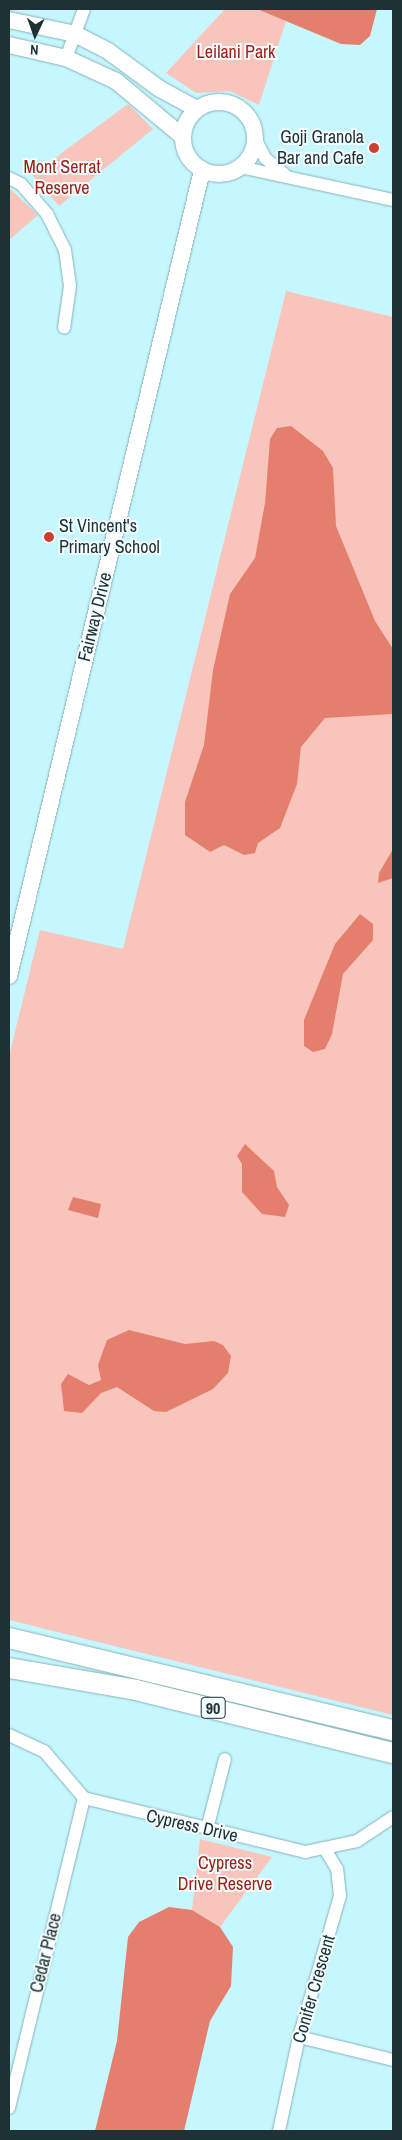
<!DOCTYPE html>
<html>
<head>
<meta charset="utf-8">
<style>
  body { margin:0 }
  #map { position:relative; width:402px; height:2140px; overflow:hidden; background:#c7f7fe; font-family:"Archivo Narrow",sans-serif }
  div>[style] { position:absolute }
  .green>* { inset:0; background:#f9c4bb }
  .water>* { inset:0; background:#e47f6e }
  .roads { filter:drop-shadow(0 0 1px #85b3b9) drop-shadow(0 0 1px #85b3b9) }
  .minor>* { height:12px; margin:-6px; padding:0 6px; transform-origin:6px; border-radius:6px; background:#fff }
  .tertiary>* { height:16px; margin:-8px; padding:0 8px; transform-origin:8px; border-radius:8px; background:#fff }
  .tertiary>.ring { margin:-8px; padding:0; box-sizing:content-box; background:none; border:16px solid #fff; border-radius:50% }
  .primary>* { height:20px; margin:-10px; padding:0 10px; transform-origin:10px; border-radius:10px; background:#fff }
  .dots>* { width:14px; height:14px; translate:-50% -50%; box-sizing:border-box; border:2px solid #f3fcfe; border-radius:50% }
  span { translate:-50% -50%; white-space:nowrap; text-align:center; line-height:1.15; -webkit-text-stroke:4px #f3fcfe; paint-order:stroke }
  .shield-label span { padding:1px 4px; background:#f3fcfe; border:1px solid; border-radius:4px; -webkit-text-stroke-width:0 }
  .shield-label { font-size:16px; color:#1e3134; font-weight:700 }
  .park-label { font-size:18px; color:#9b2316 }
  .poi-label { font-size:18px; color:#1e3134 }
  .right { translate:-100% -50%; text-align:right }
  .left { translate:0 -50%; text-align:left }
  .street-label { font-size:18px; color:#1e3134 }
  .frame { position:absolute; inset:0; border:10px solid #1e3134; pointer-events:none }
  .north { position:absolute; left:10px; top:10px; width:50px; height:50px; -webkit-text-stroke:4px #f3fcfe; paint-order:stroke; rotate:183deg; font-size:14px; font-weight:700; line-height:20px; text-align:center; color:#1e3134 }
  .north::after { content:''; display:block; margin:auto; width:18px; height:22px; background:#1e3134; clip-path:polygon(50% 0,100% 100%,50% 72%,0 100%) }
</style>
</head>
<body>
<div id="map">
  <div class="green">
    <i style="clip-path:polygon(225px 9px,257px 9px,286px 21px,259px 105px,230px 91px,196px 93px,166px 73px)"></i>
    <i style="clip-path:polygon(128px 104px,153px 129px,59px 206px,32px 175px)"></i>
    <i style="clip-path:polygon(9px 188px,38px 215px,9px 240px)"></i>
    <i style="clip-path:polygon(286px 291px,393px 317px,393px 1715px,9px 1620px,9px 1056px,40px 930px,123px 949px)"></i>
    <i style="clip-path:polygon(200px 1839px,272px 1857px,220px 1927px,192px 1910px)"></i>
  </div>
  <div class="water">
    <i style="clip-path:polygon(257px 9px,377px 9px,370px 36px,360px 45px,341px 44px)"></i>
    <i style="clip-path:polygon(291px 426px,323px 451px,333px 468px,336px 526px,375px 621px,393px 649px,393px 714px,325px 718px,301px 747px,297px 784px,280px 828px,258px 843px,255px 853px,244px 855px,224px 845px,210px 852px,185px 835px,185px 802px,204px 745px,213px 670px,230px 594px,255px 558px,265px 503px,270px 439px,277px 428px)"></i>
    <i style="clip-path:polygon(393px 849px,393px 878px,378px 883px,379px 873px)"></i>
    <i style="clip-path:polygon(360px 914px,373px 924px,373px 940px,343px 974px,332px 1034px,325px 1049px,313px 1052px,304px 1046px,304px 1020px,335px 944px)"></i>
    <i style="clip-path:polygon(245px 1144px,274px 1171px,277px 1187px,289px 1205px,285px 1217px,262px 1214px,242px 1192px,242px 1164px,237px 1156px)"></i>
    <i style="clip-path:polygon(73px 1197px,101px 1204px,98px 1218px,68px 1210px)"></i>
    <i style="clip-path:polygon(129px 1330px,185px 1344px,214px 1341px,223px 1345px,231px 1356px,228px 1373px,213px 1389px,166px 1412px,154px 1411px,117px 1387px,101px 1393px,82px 1413px,64px 1411px,61px 1384px,68px 1374px,89px 1385px,101px 1380px,98px 1365px,107px 1340px)"></i>
    <i style="clip-path:polygon(169px 1907px,192px 1910px,220px 1927px,233px 1947px,231px 1986px,210px 2021px,184px 2131px,95px 2131px,117px 2041px,128px 1937px,139px 1922px)"></i>
  </div>
  <div class="roads">
    <div class="minor">
      <i style="left:66px;top:58px;width:52px;rotate:-69.8deg"></i>
      <i style="left:255px;top:138px;width:22px;rotate:63deg"></i>
      <i style="left:265px;top:158px;width:25px;rotate:40deg"></i>
      <i style="left:240px;top:167px;width:157px;rotate:12.2deg"></i>
      <i style="left:9px;top:178px;width:13px;rotate:27deg"></i>
      <i style="left:21px;top:184px;width:40px;rotate:49deg"></i>
      <i style="left:47px;top:214px;width:40px;rotate:63.4deg"></i>
      <i style="left:65px;top:250px;width:36px;rotate:82deg"></i>
      <i style="left:70px;top:286px;width:42px;rotate:98.1deg"></i>
      <i style="left:9px;top:1735px;width:38px;rotate:25deg"></i>
      <i style="left:44px;top:1751px;width:62px;rotate:49.6deg"></i>
      <i style="left:84px;top:1798px;width:228px;rotate:13.7deg"></i>
      <i style="left:305px;top:1852px;width:53px;rotate:-11.9deg"></i>
      <i style="left:357px;top:1841px;width:43px;rotate:-33.7deg"></i>
      <i style="left:207px;top:1829px;width:72px;rotate:-75.6deg"></i>
      <i style="left:299px;top:2037px;width:97px;rotate:13.7deg"></i>
      <i style="left:9px;top:2108px;width:319px;rotate:-76.4deg"></i>
      <i style="left:279px;top:2131px;width:96px;rotate:-78deg"></i>
      <i style="left:299px;top:2037px;width:147px;rotate:-73.8deg"></i>
      <i style="left:340px;top:1896px;width:27px;rotate:-96deg"></i>
      <i style="left:337px;top:1869px;width:23px;rotate:-121deg"></i>
    </div>
    <div class="tertiary">
      <i style="left:9px;top:20px;width:67px;rotate:12deg"></i>
      <i style="left:75px;top:34px;width:37px;rotate:27deg"></i>
      <i style="left:108px;top:51px;width:64px;rotate:36.2deg"></i>
      <i style="left:160px;top:89px;width:42px;rotate:28.4deg"></i>
      <i style="left:9px;top:45px;width:58px;rotate:12.8deg"></i>
      <i style="left:66px;top:58px;width:55px;rotate:24.7deg"></i>
      <i style="left:116px;top:81px;width:86px;rotate:39.8deg"></i>
      <i class="ring" style="left:183px;top:102px;width:56px;height:56px"></i>
      <i style="left:9px;top:976px;width:829px;rotate:-76.53deg"></i>
    </div>
    <div class="primary">
      <i style="left:9px;top:1638px;width:395px;rotate:13.5deg"></i>
      <i style="left:9px;top:1668px;width:129px;rotate:9.8deg"></i>
      <i style="left:136px;top:1690px;width:265px;rotate:13.8deg"></i>
    </div>
  </div>
  <div class="dots">
    <i style="left:374px;top:148px;background:#cc3f2e"></i>
    <i style="left:49px;top:537px;background:#cc3f2e"></i>
  </div>
  <div class="shield-label">
    <span style="left:213px;top:1708px">90</span>
  </div>
  <div class="park-label">
    <span style="left:236px;top:52px">Leilani Park</span>
    <span style="left:62px;top:178px">Mont Serrat<br>Reserve</span>
    <span style="left:225px;top:1874px">Cypress<br>Drive Reserve</span>
  </div>
  <div class="poi-label">
    <span class="right" style="left:364px;top:148px">Goji Granola<br>Bar and Cafe</span>
    <span class="left" style="left:59px;top:537px">St Vincent's<br>Primary School</span>
  </div>
  <div class="street-label">
    <span style="left:95px;top:617px;rotate:-76deg">Fairway Drive</span>
    <span style="left:192px;top:1826px;rotate:13deg">Cypress Drive</span>
    <span style="left:46px;top:1953px;rotate:-76deg">Cedar Place</span>
    <span style="left:314px;top:1989px;rotate:-74deg">Conifer Crescent</span>
  </div>
  <div class="frame"></div>
  <div class="north">N</div>
</div>
</body>
</html>
